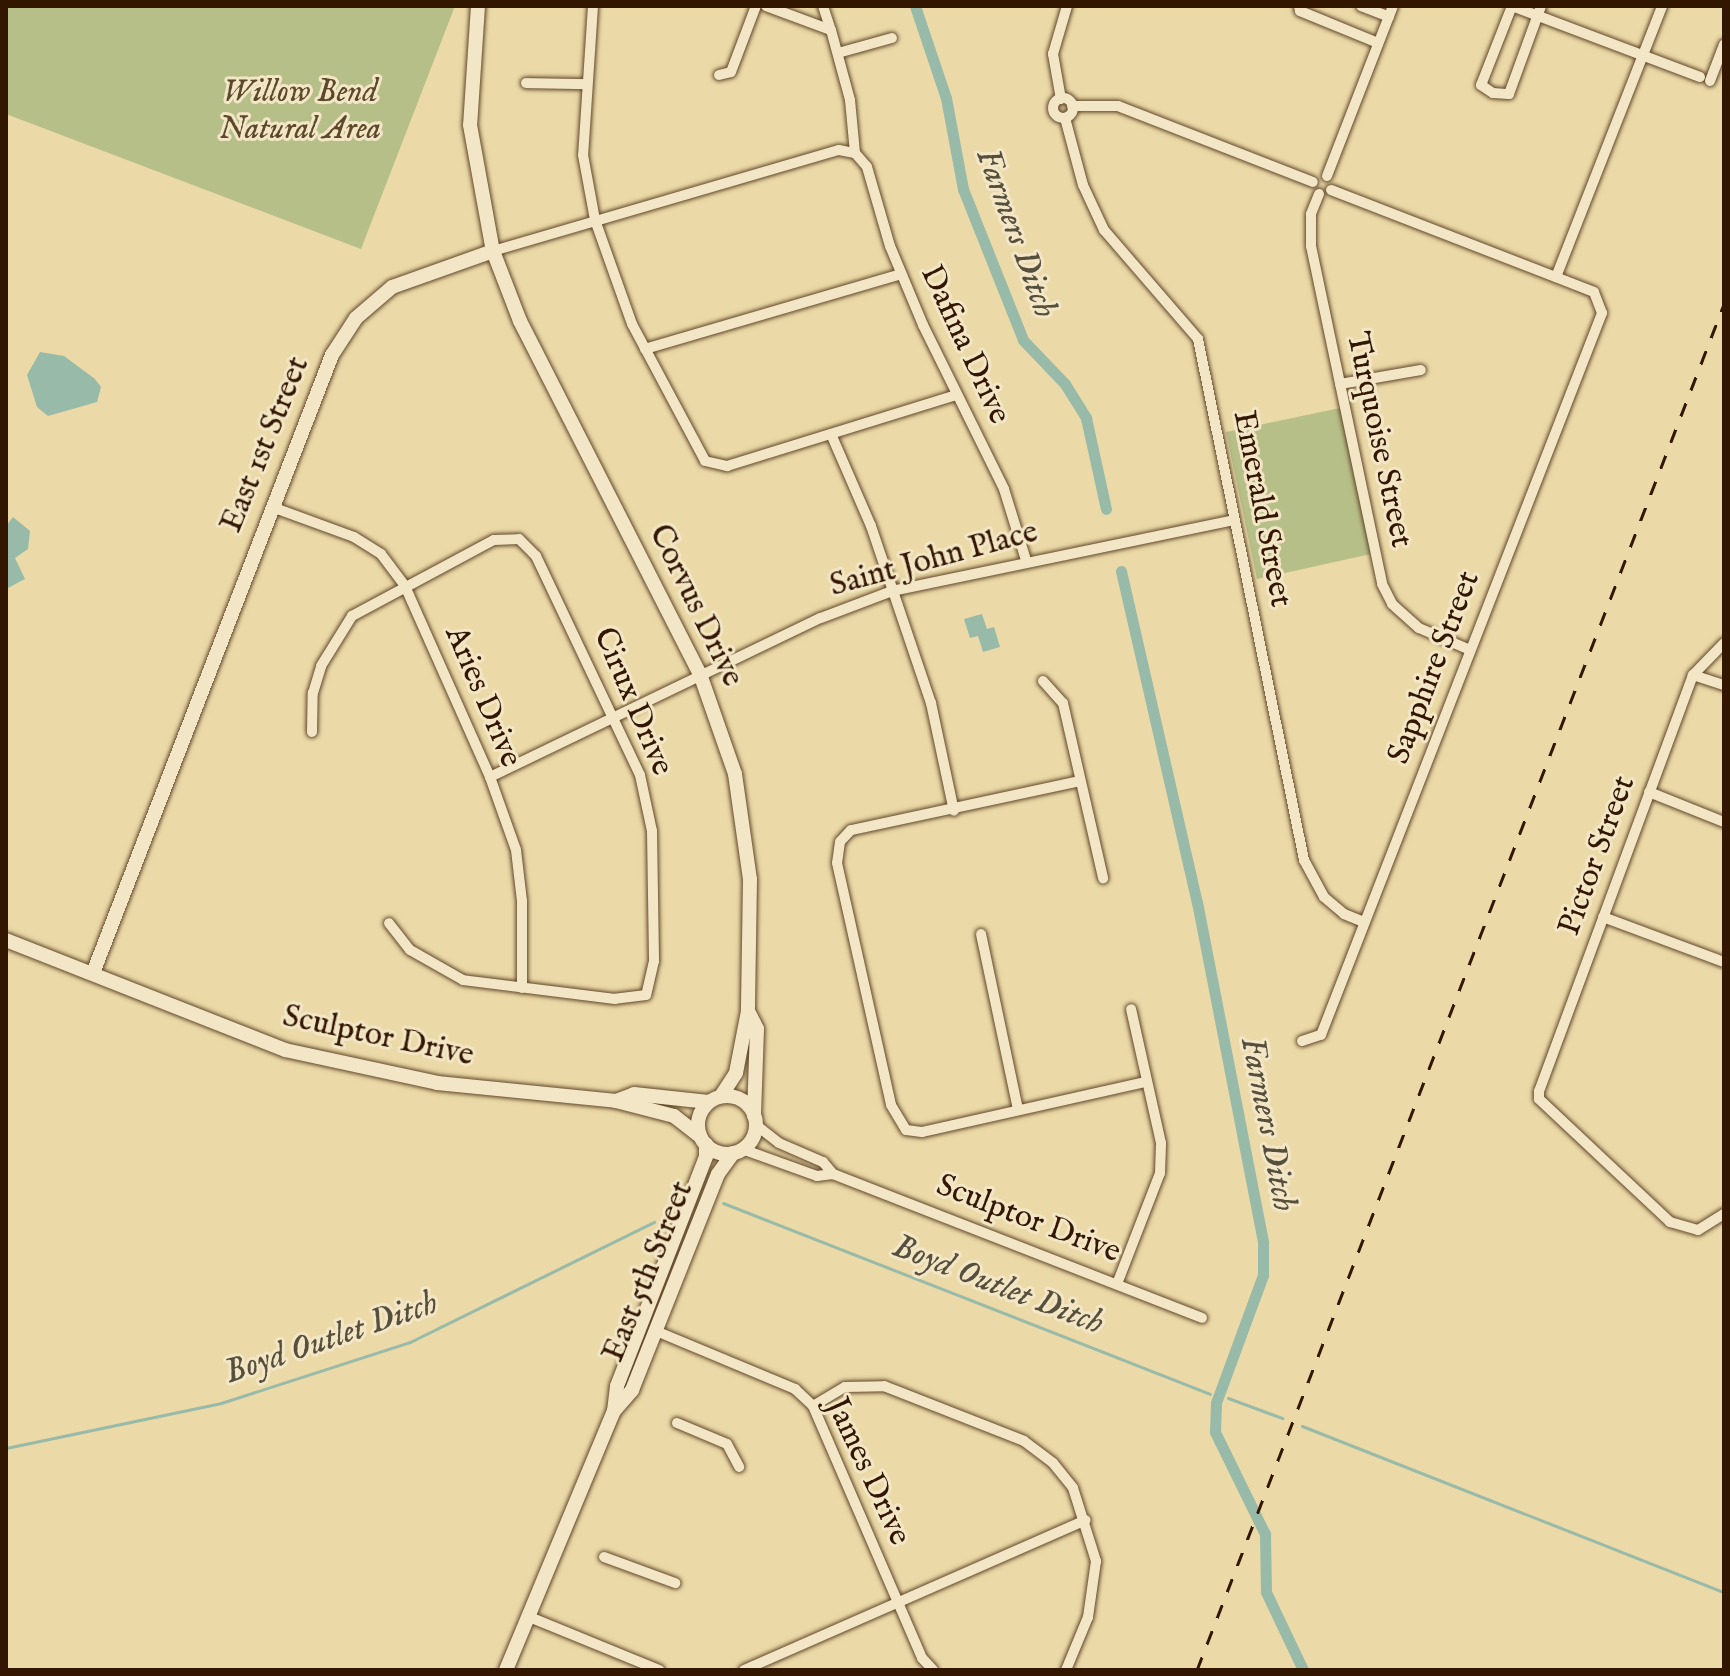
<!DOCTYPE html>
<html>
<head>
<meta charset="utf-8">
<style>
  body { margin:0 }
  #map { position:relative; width:1730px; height:1676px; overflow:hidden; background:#ebd9a7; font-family:"IM FELL English",serif }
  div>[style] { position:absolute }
  .green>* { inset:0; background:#b7bf88 }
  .water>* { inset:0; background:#98baa9 }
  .stream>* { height:3px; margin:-1.5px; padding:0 1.5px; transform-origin:1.5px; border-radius:1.5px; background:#98baa9 }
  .canal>* { height:11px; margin:-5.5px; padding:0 5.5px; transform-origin:5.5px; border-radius:5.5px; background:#98baa9 }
  .roads { filter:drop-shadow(0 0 2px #61472a) drop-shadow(0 0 2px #61472a) }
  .street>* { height:10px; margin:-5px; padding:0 5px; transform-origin:5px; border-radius:5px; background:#f2e6c6 }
  .street>.ring { margin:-5px; padding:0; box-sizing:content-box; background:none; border:10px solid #f2e6c6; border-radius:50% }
  .secondary>* { height:14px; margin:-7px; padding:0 7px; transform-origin:7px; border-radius:7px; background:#f2e6c6 }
  .secondary>.ring { margin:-7px; padding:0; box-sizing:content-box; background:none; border:14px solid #f2e6c6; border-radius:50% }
  .rail>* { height:3px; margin-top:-1.5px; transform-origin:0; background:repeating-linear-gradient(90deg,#331600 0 14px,transparent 0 28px) }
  span { translate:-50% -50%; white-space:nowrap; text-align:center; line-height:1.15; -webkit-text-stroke:6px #f2e6c6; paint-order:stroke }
  .park-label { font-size:32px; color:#5b4929; font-style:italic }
  .street-label { font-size:32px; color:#331600 }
  .water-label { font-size:34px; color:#564f3b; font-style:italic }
  .frame { position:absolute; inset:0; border:8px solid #331600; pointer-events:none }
</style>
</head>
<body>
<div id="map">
  <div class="green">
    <i style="clip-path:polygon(6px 6px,455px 6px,361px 249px,6px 114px)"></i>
    <i style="clip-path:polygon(1340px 408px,1371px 554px,1257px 579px,1226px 432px)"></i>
  </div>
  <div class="water">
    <i style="clip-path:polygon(40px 352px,64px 356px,95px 379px,101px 387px,97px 402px,48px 416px,37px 407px,27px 375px)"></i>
    <i style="clip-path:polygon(13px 517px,30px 531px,28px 549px,15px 558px,25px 579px,6px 589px,6px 526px)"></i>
    <i style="clip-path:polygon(982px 614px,987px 629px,994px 627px,1000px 647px,983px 652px,978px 636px,970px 638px,964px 619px)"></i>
  </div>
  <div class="stream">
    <i style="left:723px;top:1203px;width:523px;rotate:21.41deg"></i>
    <i style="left:1228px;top:1398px;width:58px;rotate:20.3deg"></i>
    <i style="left:1302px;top:1426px;width:453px;rotate:21.5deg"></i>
    <i style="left:6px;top:1448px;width:220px;rotate:-11.8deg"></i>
    <i style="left:221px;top:1403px;width:199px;rotate:-17.9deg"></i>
    <i style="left:410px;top:1342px;width:272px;rotate:-26.2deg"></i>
  </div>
  <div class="canal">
    <i style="left:915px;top:6px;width:97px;rotate:71.4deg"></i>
    <i style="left:946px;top:98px;width:93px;rotate:79.4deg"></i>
    <i style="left:963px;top:189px;width:162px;rotate:68.3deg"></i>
    <i style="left:1023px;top:340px;width:61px;rotate:46.3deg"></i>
    <i style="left:1065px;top:384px;width:40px;rotate:58deg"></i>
    <i style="left:1086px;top:418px;width:93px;rotate:77.6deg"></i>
    <i style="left:1121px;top:571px;width:340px;rotate:77.1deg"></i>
    <i style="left:1197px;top:902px;width:347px;rotate:79deg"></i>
    <i style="left:1263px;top:1243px;width:32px;rotate:90deg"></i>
    <i style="left:1263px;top:1275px;width:136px;rotate:110.2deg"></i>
    <i style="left:1216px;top:1403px;width:29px;rotate:92deg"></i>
    <i style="left:1215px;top:1432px;width:114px;rotate:63.9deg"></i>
    <i style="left:1265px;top:1534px;width:58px;rotate:89deg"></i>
    <i style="left:1266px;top:1592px;width:86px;rotate:64.6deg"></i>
  </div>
  <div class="roads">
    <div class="street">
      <i style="left:593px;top:6px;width:149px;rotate:93.8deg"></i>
      <i style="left:583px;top:155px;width:66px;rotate:79.5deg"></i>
      <i style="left:595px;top:220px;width:110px;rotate:70.4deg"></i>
      <i style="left:632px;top:324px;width:155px;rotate:61.9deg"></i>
      <i style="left:705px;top:461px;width:23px;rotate:13deg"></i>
      <i style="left:727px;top:466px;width:240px;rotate:-17.2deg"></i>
      <i style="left:766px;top:6px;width:69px;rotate:20.3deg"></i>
      <i style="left:831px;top:30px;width:73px;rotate:74.8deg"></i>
      <i style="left:850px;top:100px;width:53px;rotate:84.6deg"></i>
      <i style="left:823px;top:6px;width:25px;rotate:72deg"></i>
      <i style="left:1299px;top:6px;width:5px;rotate:79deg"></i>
      <i style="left:1300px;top:11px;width:84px;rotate:22.3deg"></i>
      <i style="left:1361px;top:6px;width:30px;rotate:21deg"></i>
      <i style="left:1512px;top:6px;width:85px;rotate:111.4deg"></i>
      <i style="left:1481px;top:85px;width:14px;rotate:34deg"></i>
      <i style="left:1493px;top:93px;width:16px;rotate:4deg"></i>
      <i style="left:1509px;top:94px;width:94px;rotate:-70deg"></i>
      <i style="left:1512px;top:6px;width:201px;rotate:20.7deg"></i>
      <i style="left:838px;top:53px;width:56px;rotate:-15.5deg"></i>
      <i style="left:719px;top:75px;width:12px;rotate:-14deg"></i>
      <i style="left:731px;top:72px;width:71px;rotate:-69.3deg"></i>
      <i style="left:1710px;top:81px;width:39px;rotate:-69deg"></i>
      <i style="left:526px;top:83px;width:60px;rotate:1deg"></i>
      <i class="ring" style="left:1053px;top:98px;width:10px;height:10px"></i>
      <i style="left:1061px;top:99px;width:46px;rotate:-100.1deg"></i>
      <i style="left:1053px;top:54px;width:50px;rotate:-73.7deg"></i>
      <i style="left:1072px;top:106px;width:46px"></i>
      <i style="left:1118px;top:106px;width:209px;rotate:21.3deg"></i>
      <i style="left:1065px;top:118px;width:69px;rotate:75deg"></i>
      <i style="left:1083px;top:185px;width:50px;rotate:65deg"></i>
      <i style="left:1104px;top:230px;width:144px;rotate:49.2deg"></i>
      <i style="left:1198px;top:339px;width:532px;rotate:78.5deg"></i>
      <i style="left:1304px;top:860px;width:42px;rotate:61.6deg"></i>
      <i style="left:1324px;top:897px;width:26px;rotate:40deg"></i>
      <i style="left:1344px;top:914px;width:22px;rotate:22deg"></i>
      <i style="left:855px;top:153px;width:18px;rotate:49deg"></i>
      <i style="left:867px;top:167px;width:82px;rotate:73.8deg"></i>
      <i style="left:890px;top:246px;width:86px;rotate:67.3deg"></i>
      <i style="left:923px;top:325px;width:183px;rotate:63.7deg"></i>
      <i style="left:1004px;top:489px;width:74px;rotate:72.8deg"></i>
      <i style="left:1327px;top:176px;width:182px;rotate:-68.8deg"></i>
      <i style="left:1319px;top:194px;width:22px;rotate:112deg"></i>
      <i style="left:1311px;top:214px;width:32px;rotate:90deg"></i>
      <i style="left:1311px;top:246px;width:345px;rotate:78.1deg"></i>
      <i style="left:1382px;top:584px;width:22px;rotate:63deg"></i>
      <i style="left:1392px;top:604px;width:36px;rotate:42deg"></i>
      <i style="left:1419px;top:628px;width:56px;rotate:23.3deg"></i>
      <i style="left:493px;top:251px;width:360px;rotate:-16.3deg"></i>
      <i style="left:839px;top:150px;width:16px;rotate:11deg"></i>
      <i style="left:1556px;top:277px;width:291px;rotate:-68.6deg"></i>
      <i style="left:645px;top:349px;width:267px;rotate:-16.3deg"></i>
      <i style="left:1340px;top:384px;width:82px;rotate:-9.8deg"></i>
      <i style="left:831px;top:434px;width:100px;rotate:66.5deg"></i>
      <i style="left:871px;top:526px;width:187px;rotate:71.3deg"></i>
      <i style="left:931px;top:703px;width:110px;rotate:78deg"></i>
      <i style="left:272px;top:507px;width:87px;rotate:20.1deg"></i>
      <i style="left:354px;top:537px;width:32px;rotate:32deg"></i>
      <i style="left:381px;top:554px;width:40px;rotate:53deg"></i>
      <i style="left:405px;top:586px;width:209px;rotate:66deg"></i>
      <i style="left:490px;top:777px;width:77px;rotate:70.4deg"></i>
      <i style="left:516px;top:850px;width:51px;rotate:83.3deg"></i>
      <i style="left:522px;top:901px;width:87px;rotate:90deg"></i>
      <i style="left:1724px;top:643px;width:45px;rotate:134.1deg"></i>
      <i style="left:1693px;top:675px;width:444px;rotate:110.3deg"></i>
      <i style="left:1539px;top:1091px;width:8px;rotate:90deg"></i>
      <i style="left:1539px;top:1099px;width:180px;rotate:43.2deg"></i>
      <i style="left:1670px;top:1222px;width:29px;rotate:16deg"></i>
      <i style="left:1698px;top:1230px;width:31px;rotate:-32deg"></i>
      <i style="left:1693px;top:675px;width:33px;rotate:18deg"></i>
      <i style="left:1043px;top:681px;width:30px;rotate:48deg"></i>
      <i style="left:1063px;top:703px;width:180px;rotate:77.1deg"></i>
      <i style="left:312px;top:732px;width:39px;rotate:-89deg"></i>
      <i style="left:313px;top:693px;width:28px;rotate:-73deg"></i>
      <i style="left:321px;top:666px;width:59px;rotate:-58.2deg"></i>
      <i style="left:352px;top:616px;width:161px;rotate:-28.2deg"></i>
      <i style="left:494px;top:540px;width:25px;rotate:-2deg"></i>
      <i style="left:519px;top:539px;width:24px;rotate:45deg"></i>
      <i style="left:536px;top:556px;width:242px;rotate:64.6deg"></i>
      <i style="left:640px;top:775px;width:57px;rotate:77.9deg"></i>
      <i style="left:652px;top:831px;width:130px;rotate:89.1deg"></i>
      <i style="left:654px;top:961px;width:35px;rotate:103deg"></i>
      <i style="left:646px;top:995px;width:31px;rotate:173deg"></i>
      <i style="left:615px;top:999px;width:153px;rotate:-172.9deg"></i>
      <i style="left:463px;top:980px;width:61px;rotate:-150.5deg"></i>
      <i style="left:410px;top:950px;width:34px;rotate:-128deg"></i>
      <i style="left:490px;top:777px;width:367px;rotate:-25.7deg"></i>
      <i style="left:821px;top:618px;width:76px;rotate:-20.8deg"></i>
      <i style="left:892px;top:591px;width:349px;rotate:-11.7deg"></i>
      <i style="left:1080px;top:781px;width:234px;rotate:167.9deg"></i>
      <i style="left:851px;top:830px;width:16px;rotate:133deg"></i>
      <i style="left:840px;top:842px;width:21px;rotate:98deg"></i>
      <i style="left:837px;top:863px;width:248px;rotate:77.4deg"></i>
      <i style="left:891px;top:1105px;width:29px;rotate:59deg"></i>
      <i style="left:906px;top:1130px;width:16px;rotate:7deg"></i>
      <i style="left:922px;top:1132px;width:230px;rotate:-12.6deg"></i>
      <i style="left:1649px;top:792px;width:81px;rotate:21.8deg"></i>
      <i style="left:1603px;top:917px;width:129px;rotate:20.4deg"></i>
      <i style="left:981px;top:934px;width:179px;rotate:78.1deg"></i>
      <i style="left:1302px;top:1041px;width:20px;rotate:-18deg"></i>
      <i style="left:1321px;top:1035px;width:775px;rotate:-68.73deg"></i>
      <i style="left:1602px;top:313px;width:22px;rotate:-111deg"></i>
      <i style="left:1594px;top:292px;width:282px;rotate:-158.8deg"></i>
      <i style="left:756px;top:1125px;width:29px;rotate:38deg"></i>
      <i style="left:779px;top:1143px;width:48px;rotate:23.4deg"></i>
      <i style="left:823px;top:1162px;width:16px;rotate:50deg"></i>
      <i style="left:833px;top:1174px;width:396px;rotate:21.3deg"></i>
      <i style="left:742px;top:1149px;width:80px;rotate:19.8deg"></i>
      <i style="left:817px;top:1176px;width:16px;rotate:-7deg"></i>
      <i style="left:1117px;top:1284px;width:119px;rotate:-68.8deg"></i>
      <i style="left:1160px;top:1173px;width:30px;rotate:-88deg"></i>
      <i style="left:1161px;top:1143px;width:137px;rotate:-102.6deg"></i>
      <i style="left:656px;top:1331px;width:151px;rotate:22.6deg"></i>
      <i style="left:795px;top:1389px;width:25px;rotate:43deg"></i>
      <i style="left:813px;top:1406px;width:275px;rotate:66.6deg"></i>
      <i style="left:922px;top:1658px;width:16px;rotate:47deg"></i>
      <i style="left:813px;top:1406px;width:37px;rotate:-31deg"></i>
      <i style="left:845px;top:1387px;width:39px;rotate:-1deg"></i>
      <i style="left:884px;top:1386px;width:150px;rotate:21.4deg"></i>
      <i style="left:1024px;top:1441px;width:36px;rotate:37deg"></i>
      <i style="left:1053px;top:1463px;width:32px;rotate:51deg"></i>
      <i style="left:1073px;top:1488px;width:77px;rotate:72.5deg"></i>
      <i style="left:1096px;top:1561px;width:57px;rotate:98.1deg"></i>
      <i style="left:1088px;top:1617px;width:57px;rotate:112.5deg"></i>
      <i style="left:677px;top:1423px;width:54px;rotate:22.8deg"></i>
      <i style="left:727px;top:1444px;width:26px;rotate:62deg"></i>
      <i style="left:604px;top:1557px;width:76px;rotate:20.1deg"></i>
      <i style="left:527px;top:1616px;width:143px;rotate:22.2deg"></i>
      <i style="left:744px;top:1670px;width:373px;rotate:-23.7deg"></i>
    </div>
    <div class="secondary">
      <i style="left:478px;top:6px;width:119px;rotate:93.8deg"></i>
      <i style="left:470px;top:125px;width:128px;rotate:79.7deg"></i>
      <i style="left:493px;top:251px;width:75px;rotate:68.9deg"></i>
      <i style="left:520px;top:321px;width:396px;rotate:63deg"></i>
      <i style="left:700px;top:674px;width:106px;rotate:70.7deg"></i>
      <i style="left:735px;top:774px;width:106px;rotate:81.9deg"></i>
      <i style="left:750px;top:879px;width:132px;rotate:90.9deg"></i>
      <i style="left:748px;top:1011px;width:63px;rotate:101deg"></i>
      <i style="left:736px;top:1073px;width:27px;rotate:123deg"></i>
      <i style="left:6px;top:940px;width:300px;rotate:21.5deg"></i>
      <i style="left:285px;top:1050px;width:156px;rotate:12.2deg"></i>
      <i style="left:437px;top:1083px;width:180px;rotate:5.7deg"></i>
      <i style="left:616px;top:1101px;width:60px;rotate:14.5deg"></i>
      <i style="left:674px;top:1116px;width:33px;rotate:38deg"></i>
      <i style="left:93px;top:973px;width:663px;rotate:-68.86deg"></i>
      <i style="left:332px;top:355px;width:44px;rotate:-57deg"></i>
      <i style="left:356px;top:318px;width:48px;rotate:-40.7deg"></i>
      <i style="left:392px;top:287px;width:107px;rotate:-19.6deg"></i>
      <i style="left:748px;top:1011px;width:20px;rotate:63deg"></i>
      <i style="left:757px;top:1029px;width:87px;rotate:92deg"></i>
      <i class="ring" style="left:698px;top:1096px;width:44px;height:44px"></i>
      <i style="left:616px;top:1101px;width:19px;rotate:-21deg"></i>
      <i style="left:634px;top:1094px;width:75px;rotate:6.1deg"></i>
      <i style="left:614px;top:1411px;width:25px;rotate:-83deg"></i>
      <i style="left:617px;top:1386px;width:247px;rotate:-68.8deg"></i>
      <i style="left:706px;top:1156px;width:12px;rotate:-90deg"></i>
      <i style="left:506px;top:1670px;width:281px;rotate:-67.4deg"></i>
      <i style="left:614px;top:1411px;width:28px;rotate:-49deg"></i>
      <i style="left:632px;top:1390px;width:232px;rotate:-68.3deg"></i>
      <i style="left:718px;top:1174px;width:26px;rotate:-54deg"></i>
    </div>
  </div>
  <div class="rail">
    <i style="left:1197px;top:1670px;width:1464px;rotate:-68.9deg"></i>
  </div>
  <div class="park-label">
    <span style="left:300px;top:112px">Willow Bend<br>Natural Area</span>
  </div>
  <div class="street-label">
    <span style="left:964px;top:345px;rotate:65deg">Dafina Drive</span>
    <span style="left:1378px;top:440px;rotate:78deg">Turquoise Street</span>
    <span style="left:266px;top:445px;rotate:-68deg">East 1st Street</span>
    <span style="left:1261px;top:509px;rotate:79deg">Emerald Street</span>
    <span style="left:934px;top:560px;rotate:-15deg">Saint John Place</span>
    <span style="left:695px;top:606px;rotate:64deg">Corvus Drive</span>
    <span style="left:1435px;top:668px;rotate:-69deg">Sapphire Street</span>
    <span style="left:482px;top:697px;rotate:67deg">Aries Drive</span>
    <span style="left:632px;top:702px;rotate:67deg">Cirux Drive</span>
    <span style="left:1598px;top:856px;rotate:-70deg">Pictor Street</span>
    <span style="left:378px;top:1037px;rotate:12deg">Sculptor Drive</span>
    <span style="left:1028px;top:1220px;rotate:21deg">Sculptor Drive</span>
    <span style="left:649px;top:1272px;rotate:-68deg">East 5th Street</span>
    <span style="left:867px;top:1472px;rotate:65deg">James Drive</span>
  </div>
  <div class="water-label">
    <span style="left:1016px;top:233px;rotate:70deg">Farmers Ditch</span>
    <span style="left:1268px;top:1124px;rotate:79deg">Farmers Ditch</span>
    <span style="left:998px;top:1285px;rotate:21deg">Boyd Outlet Ditch</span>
    <span style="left:331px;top:1338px;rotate:-19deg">Boyd Outlet Ditch</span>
  </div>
  <div class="frame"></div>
</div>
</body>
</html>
